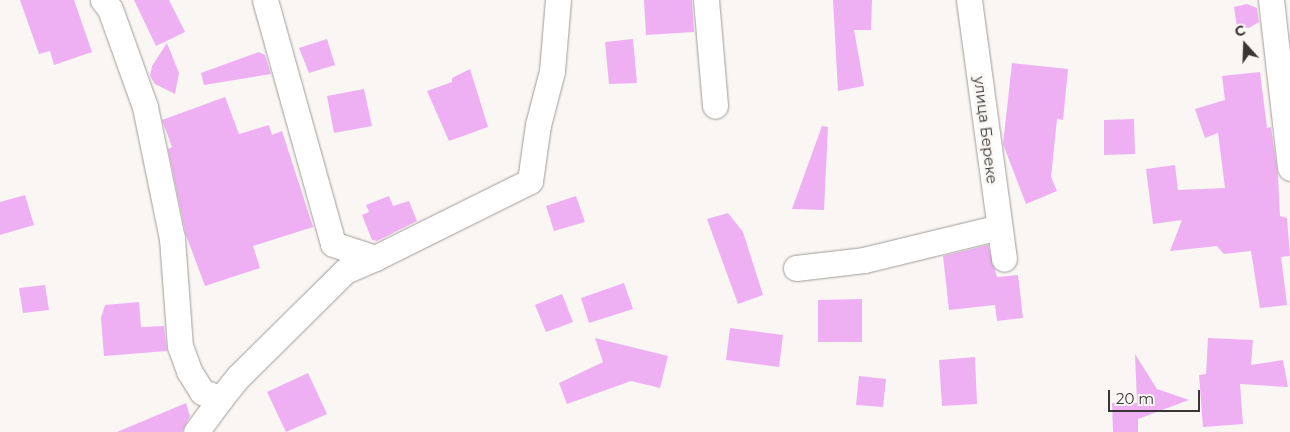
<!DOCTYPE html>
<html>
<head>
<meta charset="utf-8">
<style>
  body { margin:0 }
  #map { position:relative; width:1290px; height:432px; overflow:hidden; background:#f9f6f4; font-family:Montserrat,sans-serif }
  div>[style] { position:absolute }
  .building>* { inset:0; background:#efb0f3 }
  .roads { filter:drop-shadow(0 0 1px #9f9d9a) drop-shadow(0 0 1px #9f9d9a) }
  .street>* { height:25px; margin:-12.5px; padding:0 12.5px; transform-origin:12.5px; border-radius:12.5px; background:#fff }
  span { translate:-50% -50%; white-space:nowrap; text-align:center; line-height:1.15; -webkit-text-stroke:5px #f9f6f4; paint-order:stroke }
  .street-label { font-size:15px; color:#383736 }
  .north { position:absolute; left:1220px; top:20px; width:50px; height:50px; -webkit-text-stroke:4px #f9f6f4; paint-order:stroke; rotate:340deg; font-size:14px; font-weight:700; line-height:20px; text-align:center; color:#383736 }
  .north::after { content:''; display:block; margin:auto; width:18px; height:22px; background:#383736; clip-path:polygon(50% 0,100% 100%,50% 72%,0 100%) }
  .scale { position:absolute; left:1108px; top:390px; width:92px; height:22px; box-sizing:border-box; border:2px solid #383736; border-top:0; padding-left:6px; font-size:15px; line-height:18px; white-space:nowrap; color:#383736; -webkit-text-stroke:4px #f9f6f4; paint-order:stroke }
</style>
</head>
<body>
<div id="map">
  <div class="building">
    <i style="clip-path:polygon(20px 0,74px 0,92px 52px,54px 65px,50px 51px,39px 54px)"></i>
    <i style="clip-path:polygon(134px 0,169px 0,185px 32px,156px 46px)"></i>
    <i style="clip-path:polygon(644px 0,692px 0,694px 32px,646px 35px)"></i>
    <i style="clip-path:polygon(833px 0,872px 0,871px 30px,854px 30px,864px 86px,838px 91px)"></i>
    <i style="clip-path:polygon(1247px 4px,1257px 8px,1259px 22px,1249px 28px,1237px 27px,1234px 7px)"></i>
    <i style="clip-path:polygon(327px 39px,335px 65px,309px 73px,299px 48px)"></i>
    <i style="clip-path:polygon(633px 39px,637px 83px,609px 84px,605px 42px)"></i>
    <i style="clip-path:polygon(167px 43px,179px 73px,175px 94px,155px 84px,150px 76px,152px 66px)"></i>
    <i style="clip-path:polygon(259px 52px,265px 55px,271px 74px,204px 85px,201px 73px)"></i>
    <i style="clip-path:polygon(1012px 63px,1068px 69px,1063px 120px,1057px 119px,1051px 177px,1057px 191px,1026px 204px,1003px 144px)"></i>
    <i style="clip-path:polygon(470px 69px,488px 127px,449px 141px,427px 91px,452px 82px,452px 78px)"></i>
    <i style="clip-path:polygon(1260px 72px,1267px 128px,1271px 127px,1278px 176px,1280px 216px,1287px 218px,1290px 256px,1281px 257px,1287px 305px,1260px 308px,1251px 251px,1224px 254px,1217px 246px,1170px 251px,1182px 220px,1153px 224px,1146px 169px,1175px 165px,1178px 190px,1225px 188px,1218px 133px,1205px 138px,1195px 109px,1225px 100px,1222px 76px)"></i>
    <i style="clip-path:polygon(364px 89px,372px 126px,334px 133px,327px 96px)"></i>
    <i style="clip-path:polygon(225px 97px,239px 134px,269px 125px,272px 135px,282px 131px,313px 227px,253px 246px,260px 268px,205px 286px,186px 235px,168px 149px,172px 147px,162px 120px)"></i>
    <i style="clip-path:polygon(1134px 119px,1135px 154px,1104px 155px,1104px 120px)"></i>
    <i style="clip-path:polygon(822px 126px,828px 127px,824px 210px,792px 209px)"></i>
    <i style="clip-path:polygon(25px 195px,34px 225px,0 235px,0 202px)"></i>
    <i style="clip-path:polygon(389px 196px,393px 206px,409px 201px,417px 221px,377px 241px,372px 240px,362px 215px,369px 212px,366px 205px)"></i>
    <i style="clip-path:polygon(576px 196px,585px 222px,554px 231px,546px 206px)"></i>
    <i style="clip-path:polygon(728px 213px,743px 232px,763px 295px,738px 304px,707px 219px)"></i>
    <i style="clip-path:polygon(988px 245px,997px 277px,1018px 275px,1023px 318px,997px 321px,995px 305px,949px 310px,943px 256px)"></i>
    <i style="clip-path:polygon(624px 283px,633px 309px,589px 323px,581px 298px)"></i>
    <i style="clip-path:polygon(45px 285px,49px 310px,23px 313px,19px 288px)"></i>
    <i style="clip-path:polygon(562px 294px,573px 322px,546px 332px,535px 305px)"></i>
    <i style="clip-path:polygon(862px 299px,862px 342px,818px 342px,818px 300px)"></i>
    <i style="clip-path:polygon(139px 302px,141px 327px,164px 326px,167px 351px,104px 356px,101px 318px,105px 305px)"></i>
    <i style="clip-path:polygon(730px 328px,783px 335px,779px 367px,726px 360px)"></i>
    <i style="clip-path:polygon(595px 338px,668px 356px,660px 388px,631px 381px,567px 404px,559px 383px,603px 362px)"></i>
    <i style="clip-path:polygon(1208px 338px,1253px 340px,1251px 365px,1283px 360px,1288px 387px,1240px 384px,1243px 424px,1203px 427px,1199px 375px,1206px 374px)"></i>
    <i style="clip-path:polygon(1135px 354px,1157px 389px,1189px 400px,1138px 419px,1138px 432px,1113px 432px,1112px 403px,1137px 403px)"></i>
    <i style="clip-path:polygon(975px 357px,977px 404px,942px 406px,939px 360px)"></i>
    <i style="clip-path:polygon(308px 373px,327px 414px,286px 432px,267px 392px)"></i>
    <i style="clip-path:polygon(859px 376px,886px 379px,883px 407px,856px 405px)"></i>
    <i style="clip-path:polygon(186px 403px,190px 416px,182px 432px,117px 432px)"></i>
  </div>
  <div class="roads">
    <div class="street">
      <i style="left:103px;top:0;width:11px;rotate:52deg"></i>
      <i style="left:110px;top:9px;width:104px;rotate:70.3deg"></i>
      <i style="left:145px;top:107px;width:134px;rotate:78.4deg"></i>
      <i style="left:172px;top:238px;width:108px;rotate:85.8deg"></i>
      <i style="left:180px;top:346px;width:27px;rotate:70deg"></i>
      <i style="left:189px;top:371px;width:25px;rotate:58deg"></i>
      <i style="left:202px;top:392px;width:20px;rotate:18deg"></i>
      <i style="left:221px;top:398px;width:42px;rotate:126.3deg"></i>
      <i style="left:265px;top:0;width:253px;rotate:74.4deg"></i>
      <i style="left:333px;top:244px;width:44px;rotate:18.4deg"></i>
      <i style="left:375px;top:258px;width:173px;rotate:-26.4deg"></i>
      <i style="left:530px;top:181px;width:57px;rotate:-81.9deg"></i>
      <i style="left:538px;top:125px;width:56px;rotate:-75.5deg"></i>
      <i style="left:552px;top:71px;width:71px;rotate:-85.2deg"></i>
      <i style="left:706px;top:0;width:106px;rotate:85.1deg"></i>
      <i style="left:969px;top:0;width:261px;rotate:82.3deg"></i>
      <i style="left:1271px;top:0;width:169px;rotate:83.5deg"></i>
      <i style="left:796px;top:268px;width:68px;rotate:-6.7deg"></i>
      <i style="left:864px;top:260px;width:139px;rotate:-13.7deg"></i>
      <i style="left:221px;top:398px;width:28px;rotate:-51deg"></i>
      <i style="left:239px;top:376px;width:149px;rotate:-44.7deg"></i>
      <i style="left:345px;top:271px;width:33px;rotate:-23deg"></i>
    </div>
  </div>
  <div class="street-label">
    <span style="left:986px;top:130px;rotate:83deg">улица Береке</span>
  </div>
  <div class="north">С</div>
  <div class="scale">20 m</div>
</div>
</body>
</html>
